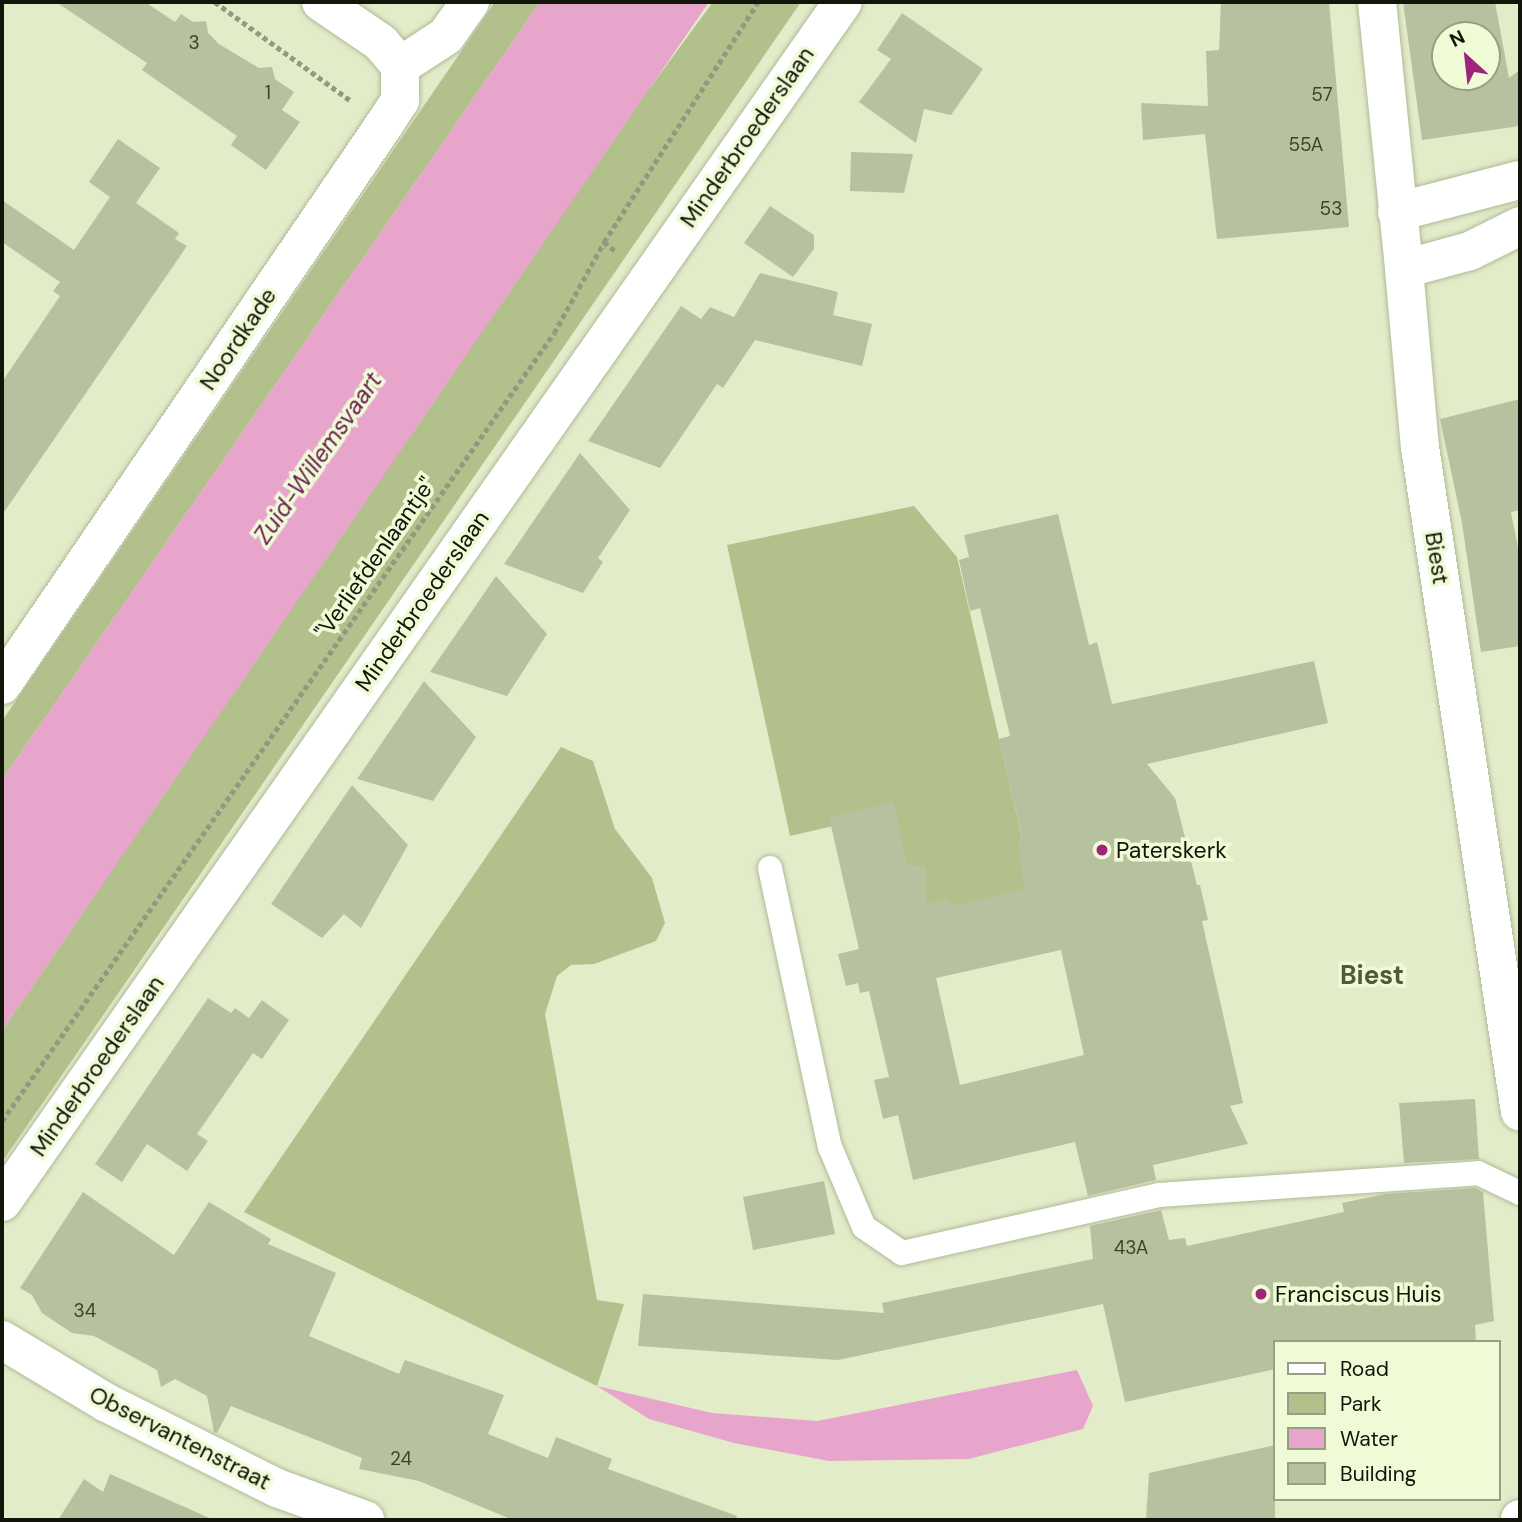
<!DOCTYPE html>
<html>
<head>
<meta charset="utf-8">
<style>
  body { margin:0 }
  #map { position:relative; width:1522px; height:1522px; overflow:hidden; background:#e2ecc9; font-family:"DM Sans",sans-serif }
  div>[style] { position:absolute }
  .green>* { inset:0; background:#b2c08c }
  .water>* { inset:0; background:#e8a5cc }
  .building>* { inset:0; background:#b7c19f }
  .path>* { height:4.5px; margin-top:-2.25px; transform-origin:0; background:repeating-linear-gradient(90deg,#92997f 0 5px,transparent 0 8.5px) }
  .roads { filter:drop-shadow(0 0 2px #b0ba98) drop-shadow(0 0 2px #b0ba98) }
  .lane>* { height:24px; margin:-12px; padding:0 12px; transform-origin:12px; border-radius:12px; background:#fff }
  .street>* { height:38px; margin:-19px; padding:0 19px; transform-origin:19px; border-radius:19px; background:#fff }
  .secondary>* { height:38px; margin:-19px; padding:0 19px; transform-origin:19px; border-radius:19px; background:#fff }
  .dots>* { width:19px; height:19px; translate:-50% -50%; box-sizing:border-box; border:4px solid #effad6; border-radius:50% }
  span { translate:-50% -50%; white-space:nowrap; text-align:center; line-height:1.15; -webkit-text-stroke:7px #effad6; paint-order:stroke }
  .number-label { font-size:19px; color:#3b402e }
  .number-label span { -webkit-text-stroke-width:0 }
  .street-label { font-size:23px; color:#121509 }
  .poi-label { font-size:23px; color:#121509 }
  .left { translate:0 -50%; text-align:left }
  .water-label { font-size:24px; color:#6e2255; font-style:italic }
  .quarter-label { font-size:26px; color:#51593a; font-weight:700 }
  .frame { position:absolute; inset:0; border:4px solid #121509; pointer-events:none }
  .legend { position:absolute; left:1273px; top:1340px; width:228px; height:161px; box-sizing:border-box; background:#effad6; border:2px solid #979e84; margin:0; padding:9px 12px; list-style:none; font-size:21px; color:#121509 }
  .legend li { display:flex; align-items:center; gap:14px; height:35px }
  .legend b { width:35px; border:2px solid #979e84 }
  .north { position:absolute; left:1431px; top:21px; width:70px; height:70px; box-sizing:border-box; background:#effad6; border:2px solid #979e84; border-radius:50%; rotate:333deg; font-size:19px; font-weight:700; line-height:28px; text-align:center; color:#121509 }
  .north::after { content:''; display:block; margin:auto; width:24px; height:32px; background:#9f2379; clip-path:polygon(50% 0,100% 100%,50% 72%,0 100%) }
</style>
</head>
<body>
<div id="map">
  <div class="green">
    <i style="clip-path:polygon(495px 2px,540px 2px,2px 780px,2px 721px)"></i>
    <i style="clip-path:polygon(713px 2px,801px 2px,2px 1162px,2px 1031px,585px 176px)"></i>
    <i style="clip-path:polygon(914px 506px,957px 557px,1035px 894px,915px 918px,890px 813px,790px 836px,727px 545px)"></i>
    <i style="clip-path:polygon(561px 747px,593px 761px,615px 829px,652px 878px,665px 923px,656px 941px,594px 964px,571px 965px,557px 976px,545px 1014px,597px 1300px,624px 1304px,597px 1386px,244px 1212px)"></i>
  </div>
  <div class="water">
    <i style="clip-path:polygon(540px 2px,709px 2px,2px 1031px,2px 780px)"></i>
    <i style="clip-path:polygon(1077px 1370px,1093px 1406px,1083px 1429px,969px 1459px,829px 1461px,734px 1443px,649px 1419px,597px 1386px,712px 1413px,817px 1421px)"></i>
  </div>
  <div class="building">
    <i style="clip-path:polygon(56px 2px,145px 2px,175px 22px,181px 14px,193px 22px,206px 21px,208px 33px,219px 44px,259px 68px,272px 67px,275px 79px,294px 92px,282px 110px,300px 122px,266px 170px,231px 145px,237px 136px,142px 70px,147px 63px)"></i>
    <i style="clip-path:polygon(1221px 2px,1329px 2px,1349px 227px,1217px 239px,1205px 134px,1143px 140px,1141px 103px,1208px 106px,1206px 51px,1219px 50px)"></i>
    <i style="clip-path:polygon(evenodd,1403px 2px,1495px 2px,1509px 78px,1520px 70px,1520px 126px,1422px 140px,1403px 2px,1445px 35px,1487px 35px,1487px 77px,1445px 77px,1445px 35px)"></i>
    <i style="clip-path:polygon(902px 13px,983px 69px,951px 115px,924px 109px,916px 143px,859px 102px,891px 59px,877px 50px)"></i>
    <i style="clip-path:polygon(118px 139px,160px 168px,136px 203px,179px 233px,175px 239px,187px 246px,2px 515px,2px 382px,60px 296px,53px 291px,60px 282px,2px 242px,2px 200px,74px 250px,110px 197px,89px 182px)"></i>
    <i style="clip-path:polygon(851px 152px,913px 154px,904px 193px,850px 191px)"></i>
    <i style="clip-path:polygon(770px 206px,814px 235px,814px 249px,793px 277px,744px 243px)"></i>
    <i style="clip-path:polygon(760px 273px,838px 292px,833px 315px,872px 324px,862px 366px,755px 340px,723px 388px,717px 384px,660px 468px,588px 441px,681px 306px,701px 319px,710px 307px,734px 317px)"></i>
    <i style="clip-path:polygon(1520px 399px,1520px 510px,1511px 512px,1520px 558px,1520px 646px,1481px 652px,1462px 523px,1440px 419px)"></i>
    <i style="clip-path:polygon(580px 453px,630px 510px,598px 558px,603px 562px,583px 593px,504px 564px)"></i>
    <i style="clip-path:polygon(evenodd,1058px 514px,1089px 645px,1097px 642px,1112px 704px,1314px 661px,1328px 723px,1147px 764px,1175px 798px,1197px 885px,1200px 885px,1208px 920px,1202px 921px,1243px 1103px,1230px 1106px,1248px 1144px,1153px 1165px,1156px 1180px,1088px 1196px,1075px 1142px,913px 1180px,898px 1115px,883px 1119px,874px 1080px,889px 1077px,869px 991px,860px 993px,858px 983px,846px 986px,838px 954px,859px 949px,829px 817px,893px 802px,908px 866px,926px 866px,926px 904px,949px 899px,951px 906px,1024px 889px,1018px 838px,1022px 837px,999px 739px,1010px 736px,980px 608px,970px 611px,959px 560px,969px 557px,964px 535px,1058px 514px,1061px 950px,1084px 1055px,960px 1085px,936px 978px,1061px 950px)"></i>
    <i style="clip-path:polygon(496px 576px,547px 634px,507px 696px,430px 672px)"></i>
    <i style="clip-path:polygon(424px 681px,476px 737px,433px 801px,357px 779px)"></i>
    <i style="clip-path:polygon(352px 785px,408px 845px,361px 928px,344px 914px,322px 938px,271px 904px)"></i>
    <i style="clip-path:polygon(208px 998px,231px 1013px,235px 1008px,249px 1018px,262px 1000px,289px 1020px,262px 1059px,253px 1053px,197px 1134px,208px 1141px,187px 1171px,147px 1144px,122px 1182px,95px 1164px)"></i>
    <i style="clip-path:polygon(1475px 1099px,1479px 1159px,1404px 1163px,1399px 1103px)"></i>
    <i style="clip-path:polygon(824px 1181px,835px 1234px,753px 1250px,743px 1197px)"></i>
    <i style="clip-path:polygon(1475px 1188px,1483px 1192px,1494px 1321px,1475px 1325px,1476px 1342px,1275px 1342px,1275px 1369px,1125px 1402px,1103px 1304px,838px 1360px,638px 1346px,643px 1294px,884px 1313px,882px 1303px,1093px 1259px,1090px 1226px,1161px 1210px,1169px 1240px,1185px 1238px,1187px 1246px,1344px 1212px,1342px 1203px,1385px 1194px)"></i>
    <i style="clip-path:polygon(83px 1192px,174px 1255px,209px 1202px,271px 1239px,268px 1244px,336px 1273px,309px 1336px,399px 1374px,405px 1360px,504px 1395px,488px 1434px,548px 1458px,556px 1437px,612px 1459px,608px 1469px,737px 1516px,736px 1520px,513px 1520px,419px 1481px,359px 1469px,362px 1458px,231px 1406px,217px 1433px,214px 1432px,207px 1396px,175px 1379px,161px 1387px,157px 1370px,94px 1336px,72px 1333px,42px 1313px,32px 1295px,20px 1288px)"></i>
    <i style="clip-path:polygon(1275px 1445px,1275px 1520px,1146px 1520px,1149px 1473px)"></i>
    <i style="clip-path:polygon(110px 1474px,214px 1520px,58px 1520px,84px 1479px,103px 1492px)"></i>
  </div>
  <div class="path">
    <i style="left:215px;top:2px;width:167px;rotate:36deg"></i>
    <i style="left:604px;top:242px;width:16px;rotate:38deg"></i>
    <i style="left:2px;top:1121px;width:962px;rotate:-54.99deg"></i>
    <i style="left:554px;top:333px;width:104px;rotate:-61.2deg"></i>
    <i style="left:604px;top:242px;width:285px;rotate:-57.3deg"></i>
  </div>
  <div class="roads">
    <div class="lane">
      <i style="left:770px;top:868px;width:285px;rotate:77.9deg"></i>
      <i style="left:830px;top:1147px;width:87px;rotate:67deg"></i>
      <i style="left:864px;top:1227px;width:46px;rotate:34.4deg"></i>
      <i style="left:902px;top:1253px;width:263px;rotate:-12.7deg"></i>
      <i style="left:1159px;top:1195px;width:320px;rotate:-3.9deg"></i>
      <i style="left:1478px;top:1173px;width:47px;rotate:25.5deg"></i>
    </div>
    <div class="street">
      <i style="left:321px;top:2px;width:73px;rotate:34.3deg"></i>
      <i style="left:381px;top:43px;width:30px;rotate:50deg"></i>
      <i style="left:400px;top:66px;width:55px;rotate:-33.1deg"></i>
      <i style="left:446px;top:36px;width:42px;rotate:-54.8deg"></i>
      <i style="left:1404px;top:269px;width:179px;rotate:84.9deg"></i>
      <i style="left:1420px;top:447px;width:672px;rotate:81.45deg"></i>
      <i style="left:2px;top:685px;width:678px;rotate:-55.7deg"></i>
      <i style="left:384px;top:125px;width:30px;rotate:-57deg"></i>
      <i style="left:400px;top:100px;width:34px;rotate:-90deg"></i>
      <i style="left:2px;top:1202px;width:1465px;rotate:-54.98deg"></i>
      <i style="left:2px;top:1340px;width:122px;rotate:31deg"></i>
      <i style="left:107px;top:1403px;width:190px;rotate:26.6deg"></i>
      <i style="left:277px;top:1488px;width:94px;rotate:20deg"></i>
      <i style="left:1520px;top:1520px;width:1px;rotate:-90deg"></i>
    </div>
    <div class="secondary">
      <i style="left:1377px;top:2px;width:268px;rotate:84.2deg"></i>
      <i style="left:1404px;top:269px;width:68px;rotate:-15.3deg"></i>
      <i style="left:1470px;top:251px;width:56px;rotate:-26.6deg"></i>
      <i style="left:1397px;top:212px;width:127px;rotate:-14.6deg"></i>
    </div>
  </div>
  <div class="dots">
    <i style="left:1102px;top:850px;background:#9f2379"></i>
    <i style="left:1261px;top:1294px;background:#9f2379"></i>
  </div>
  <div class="number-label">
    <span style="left:194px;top:43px">3</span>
    <span style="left:268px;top:93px">1</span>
    <span style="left:1322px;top:95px">57</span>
    <span style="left:1306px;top:145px">55A</span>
    <span style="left:1331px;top:209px">53</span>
    <span style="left:1131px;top:1248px">43A</span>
    <span style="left:85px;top:1311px">34</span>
    <span style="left:401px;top:1459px">24</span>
  </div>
  <div class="street-label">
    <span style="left:747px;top:137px;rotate:-55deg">Minderbroederslaan</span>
    <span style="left:238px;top:339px;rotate:-56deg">Noordkade</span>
    <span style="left:375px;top:558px;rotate:-55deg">"Verliefdenlaantje"</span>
    <span style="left:1437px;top:558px;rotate:81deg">Biest</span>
    <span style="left:422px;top:601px;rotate:-55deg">Minderbroederslaan</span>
    <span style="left:97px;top:1066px;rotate:-55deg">Minderbroederslaan</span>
    <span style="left:180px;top:1438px;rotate:27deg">Observantenstraat</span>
  </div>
  <div class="poi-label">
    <span class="left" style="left:1116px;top:850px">Paterskerk</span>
    <span class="left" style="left:1275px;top:1294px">Franciscus Huis</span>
  </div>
  <div class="water-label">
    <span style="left:318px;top:458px;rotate:-55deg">Zuid-Willemsvaart</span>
  </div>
  <div class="quarter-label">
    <span style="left:1372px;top:976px">Biest</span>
  </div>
  <div class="frame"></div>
  <ul class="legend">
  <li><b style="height:9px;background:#fff"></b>Road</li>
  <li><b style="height:19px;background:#b2c08c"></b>Park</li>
  <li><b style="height:19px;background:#e8a5cc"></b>Water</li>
  <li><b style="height:19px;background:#b7c19f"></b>Building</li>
  </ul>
  <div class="north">N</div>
</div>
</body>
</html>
